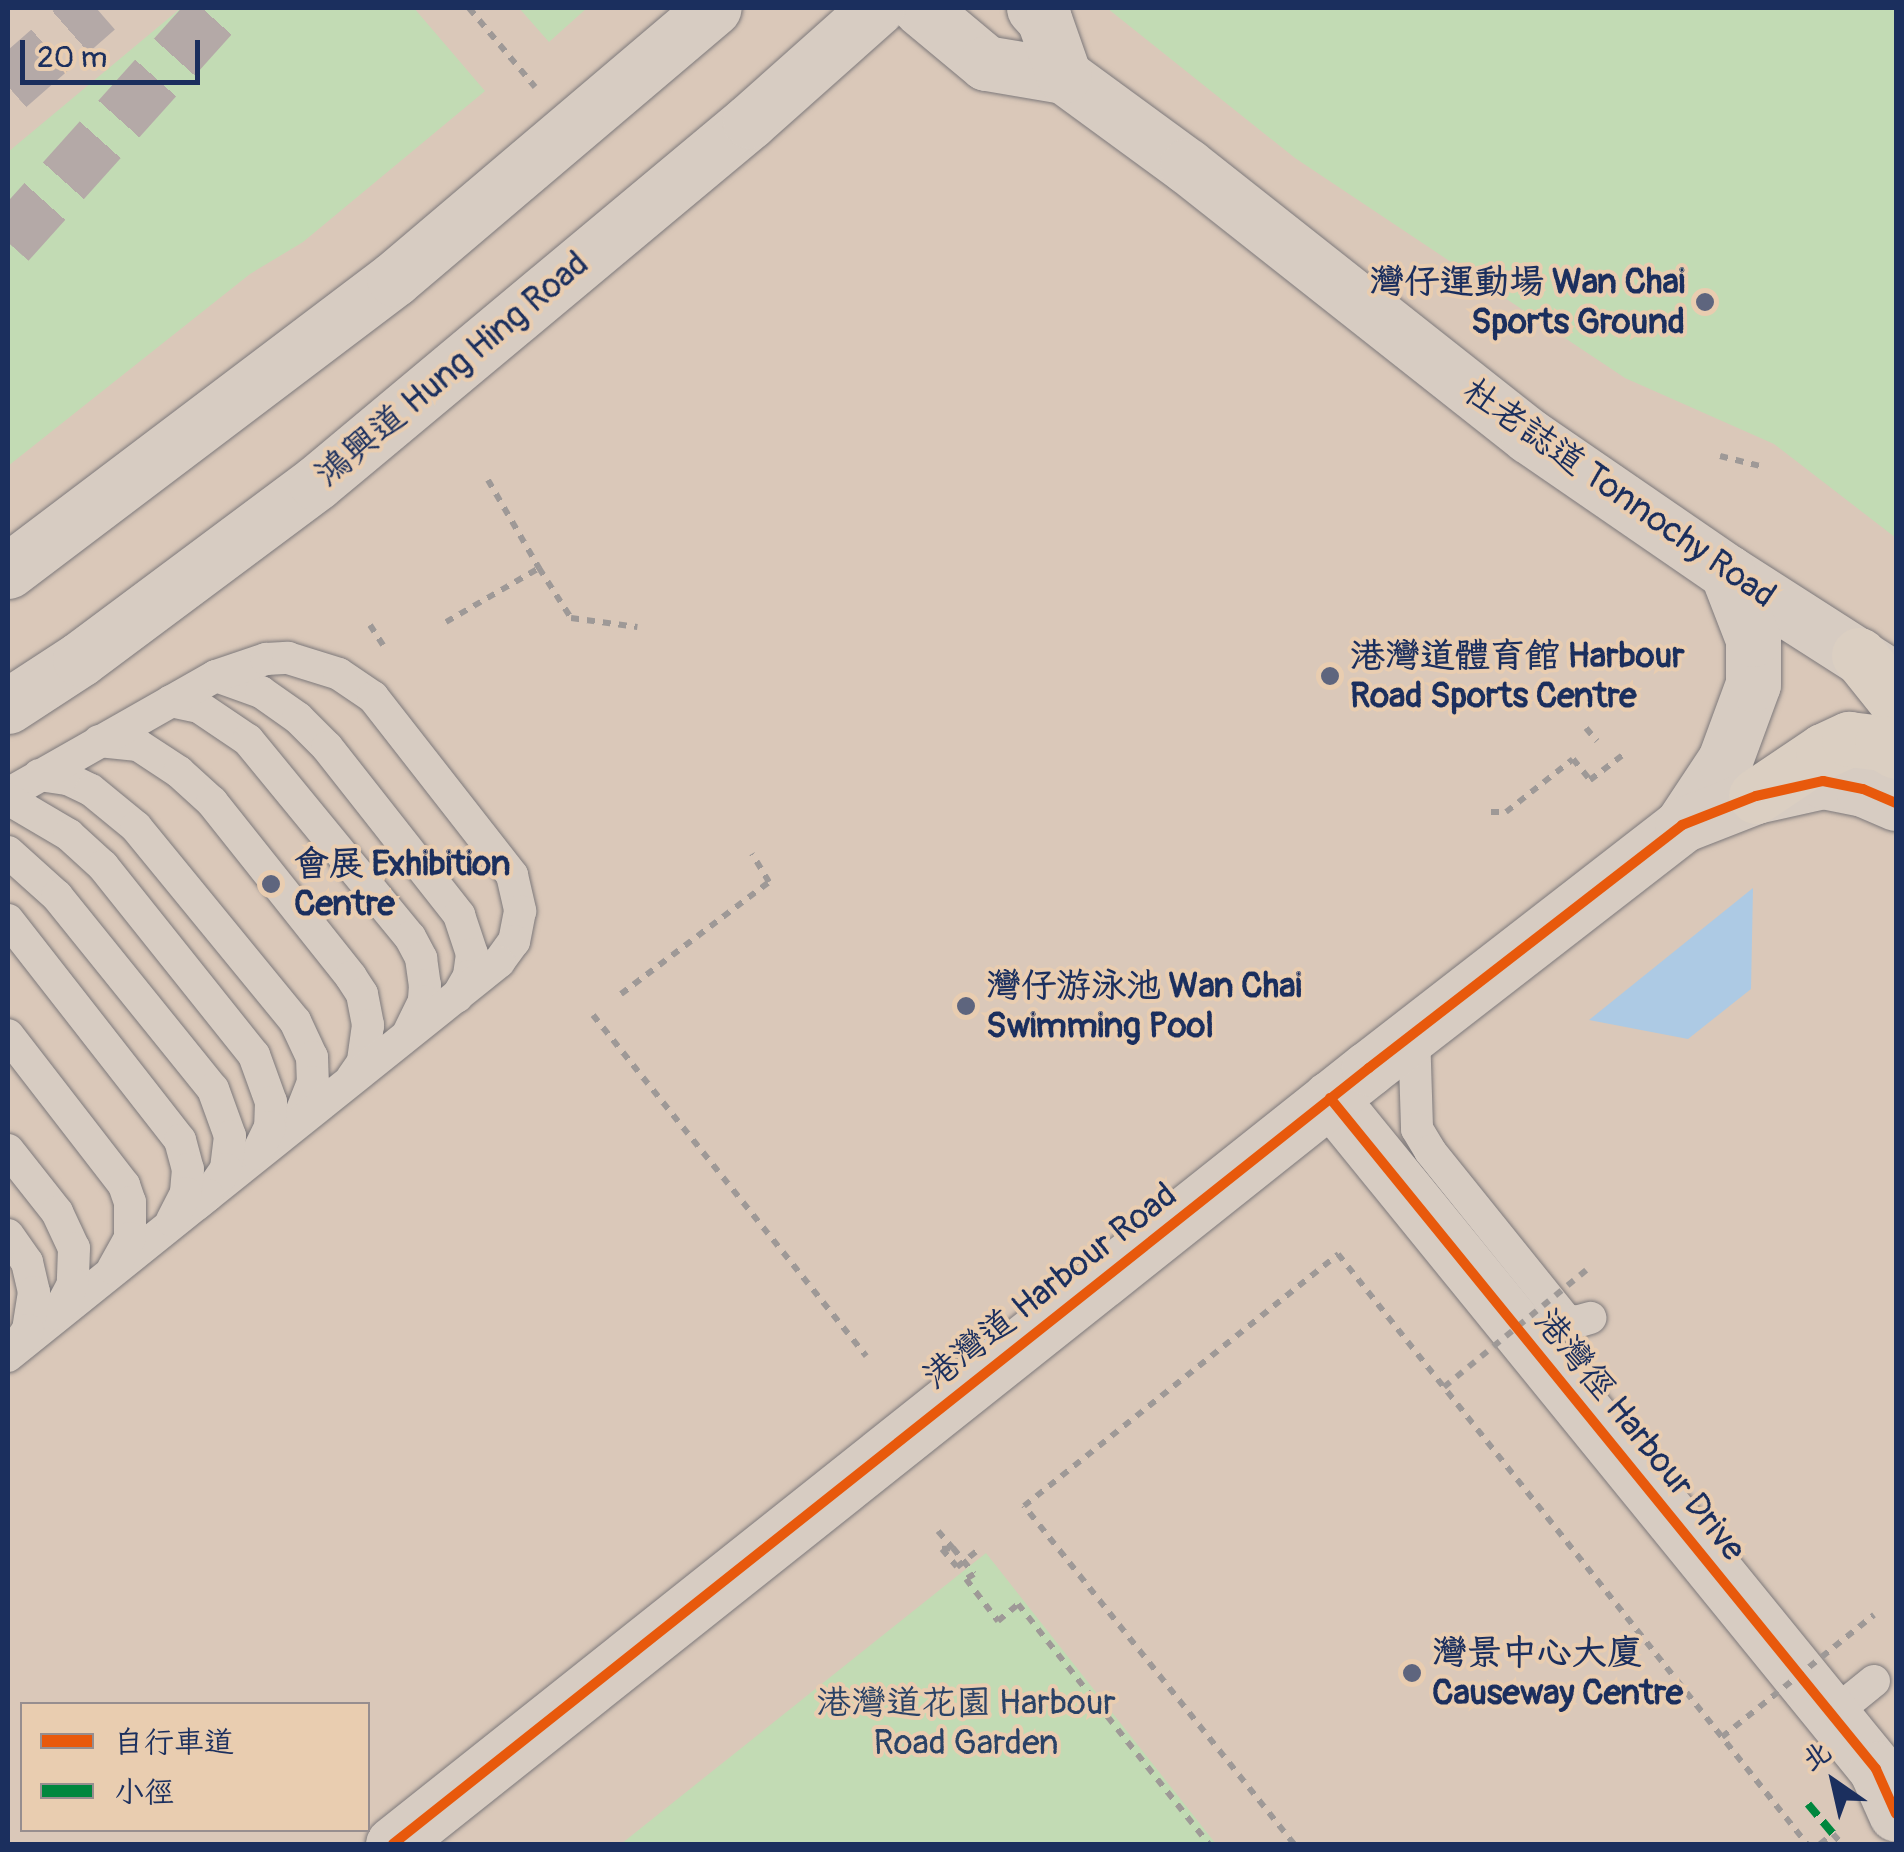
<!DOCTYPE html>
<html>
<head>
<meta charset="utf-8">
<style>
  body { margin:0 }
  #map { position:relative; width:1904px; height:1852px; overflow:hidden; background:#dac8b9; font-family:Pangolin,"LXGW WenKai TC",sans-serif }
  div>[style] { position:absolute }
  .green>* { inset:0; background:#c2dbb4 }
  .water>* { inset:0; background:#adcae4 }
  .highway-tunnel>* { height:55px; margin-top:-27.5px; transform-origin:0; background:repeating-linear-gradient(90deg,#b4a9a7 0 55px,transparent 0 83px) }
  .path>* { height:6px; margin-top:-3px; transform-origin:0; background:repeating-linear-gradient(90deg,#9e9997 0 8px,transparent 0 16px) }
  .roads { filter:drop-shadow(0 0 2px #7d797b) drop-shadow(0 0 2px #7d797b) }
  .lane>* { height:32px; margin:-16px; padding:0 16px; transform-origin:16px; border-radius:16px; background:#d7ccc2 }
  .street>* { height:55px; margin:-27.5px; padding:0 27.5px; transform-origin:27.5px; border-radius:27.5px; background:#d7ccc2 }
  .secondary>* { height:55px; margin:-27.5px; padding:0 27.5px; transform-origin:27.5px; border-radius:27.5px; background:#d7ccc2 }
  .highway>* { height:55px; margin:-27.5px; padding:0 27.5px; transform-origin:27.5px; border-radius:27.5px; background:#dbcfc2 }
  .path-bridge>* { height:6px; margin-top:-3px; transform-origin:0; background:repeating-linear-gradient(90deg,#9e9997 0 8px,transparent 0 16px) }
  .quiet>* { height:8px; margin-top:-4px; transform-origin:0; background:repeating-linear-gradient(90deg,#00873e 0 15px,transparent 0 23px) }
  .cycleway>* { height:10px; margin:-5px; padding:0 5px; transform-origin:5px; border-radius:5px; background:#e8590c }
  .dots>* { width:28px; height:28px; translate:-50% -50%; box-sizing:border-box; border:5px solid #e9cdb0; border-radius:50% }
  span { translate:-50% -50%; white-space:nowrap; text-align:center; line-height:1.15; -webkit-text-stroke:8px #e9cdb0; paint-order:stroke }
  .poi-label { font-size:35px; color:#1b2f5e; font-weight:700 }
  .right { translate:-100% -50%; text-align:right }
  .left { translate:0 -50%; text-align:left }
  .street-label { font-size:35px; color:#1b2f5e }
  .park-label { font-size:35px; color:#2a4266 }
  .frame { position:absolute; inset:0; border:10px solid #1b2f5e; pointer-events:none }
  .legend { position:absolute; left:20px; top:1702px; width:350px; height:130px; box-sizing:border-box; background:#e9cdb0; border:2px solid #978e8f; margin:0; padding:12px 18px; list-style:none; font-size:30px; color:#1b2f5e }
  .legend li { display:flex; align-items:center; gap:20px; height:50px }
  .legend b { width:50px; border:2px solid #978e8f }
  .north { position:absolute; left:1784px; top:1732px; width:100px; height:100px; -webkit-text-stroke:8px #e9cdb0; paint-order:stroke; rotate:326deg; font-size:28px; font-weight:700; line-height:40px; text-align:center; color:#1b2f5e }
  .north::after { content:''; display:block; margin:auto; width:35px; height:45px; background:#1b2f5e; clip-path:polygon(50% 0,100% 100%,50% 72%,0 100%) }
  .scale { position:absolute; left:20px; top:40px; width:180px; height:45px; box-sizing:border-box; border:5px solid #1b2f5e; border-top:0; padding-left:12px; font-size:30px; line-height:35px; white-space:nowrap; color:#1b2f5e; -webkit-text-stroke:8px #e9cdb0; paint-order:stroke }
</style>
</head>
<body>
<div id="map">
  <div class="green">
    <i style="clip-path:polygon(181px 8px,414px 8px,485px 91px,303px 242px,250px 274px,8px 466px,8px 152px)"></i>
    <i style="clip-path:polygon(519px 8px,587px 8px,549px 42px)"></i>
    <i style="clip-path:polygon(1107px 8px,1896px 8px,1896px 538px,1774px 444px,1625px 378px,1295px 158px)"></i>
    <i style="clip-path:polygon(986px 1553px,1216px 1844px,621px 1844px)"></i>
  </div>
  <div class="water">
    <i style="clip-path:polygon(1753px 888px,1751px 989px,1688px 1039px,1589px 1020px)"></i>
  </div>
  <div class="highway-tunnel">
    <i style="left:8px;top:86px;width:118px;rotate:-41.2deg"></i>
    <i style="left:8px;top:242px;width:314px;rotate:-48.1deg"></i>
  </div>
  <div class="path">
    <i style="left:469px;top:8px;width:103px;rotate:50.1deg"></i>
    <i style="left:1720px;top:456px;width:45px;rotate:14deg"></i>
    <i style="left:488px;top:480px;width:102px;rotate:59.9deg"></i>
    <i style="left:446px;top:622px;width:108px;rotate:-30.1deg"></i>
    <i style="left:539px;top:568px;width:59px;rotate:57.4deg"></i>
    <i style="left:571px;top:618px;width:67px;rotate:7.8deg"></i>
    <i style="left:370px;top:625px;width:24px;rotate:57deg"></i>
    <i style="left:1586px;top:728px;width:17px;rotate:50deg"></i>
    <i style="left:1491px;top:812px;width:15px"></i>
    <i style="left:1506px;top:812px;width:85px;rotate:-38.3deg"></i>
    <i style="left:1573px;top:759px;width:27px;rotate:51deg"></i>
    <i style="left:1590px;top:780px;width:43px;rotate:-37.4deg"></i>
    <i style="left:621px;top:994px;width:186px;rotate:-37.1deg"></i>
    <i style="left:769px;top:882px;width:33px;rotate:-121deg"></i>
    <i style="left:593px;top:1015px;width:437px;rotate:51.3deg"></i>
    <i style="left:938px;top:1531px;width:23px;rotate:49deg"></i>
    <i style="left:942px;top:1549px;width:11px;rotate:-5deg"></i>
    <i style="left:953px;top:1548px;width:33px;rotate:51deg"></i>
    <i style="left:974px;top:1574px;width:9px;rotate:148deg"></i>
    <i style="left:966px;top:1579px;width:53px;rotate:52.7deg"></i>
    <i style="left:998px;top:1621px;width:26px;rotate:-40deg"></i>
    <i style="left:1018px;top:1604px;width:307px;rotate:51.5deg"></i>
    <i style="left:1294px;top:1844px;width:433px;rotate:-128.6deg"></i>
    <i style="left:1024px;top:1506px;width:403px;rotate:-38.7deg"></i>
    <i style="left:1338px;top:1254px;width:754px;rotate:51.52deg"></i>
    <i style="left:1820px;top:1844px;width:16px;rotate:-38deg"></i>
    <i style="left:1833px;top:1834px;width:12px;rotate:48deg"></i>
  </div>
  <div class="roads">
    <div class="lane">
      <i style="left:216px;top:676px;width:48px;rotate:19.6deg"></i>
      <i style="left:261px;top:692px;width:45px;rotate:35.1deg"></i>
      <i style="left:298px;top:718px;width:41px;rotate:45deg"></i>
      <i style="left:327px;top:747px;width:214px;rotate:51.8deg"></i>
      <i style="left:459px;top:915px;width:41px;rotate:71.6deg"></i>
      <i style="left:472px;top:954px;width:22px;rotate:98deg"></i>
      <i style="left:469px;top:976px;width:24px;rotate:120deg"></i>
      <i style="left:171px;top:701px;width:29px;rotate:12deg"></i>
      <i style="left:199px;top:707px;width:59px;rotate:34deg"></i>
      <i style="left:248px;top:740px;width:255px;rotate:50.6deg"></i>
      <i style="left:410px;top:937px;width:24px;rotate:62deg"></i>
      <i style="left:421px;top:958px;width:27px;rotate:82deg"></i>
      <i style="left:425px;top:985px;width:16px;rotate:94deg"></i>
      <i style="left:424px;top:1001px;width:34px;rotate:116deg"></i>
      <i style="left:99px;top:741px;width:39px;rotate:6deg"></i>
      <i style="left:138px;top:745px;width:49px;rotate:33.4deg"></i>
      <i style="left:179px;top:772px;width:45px;rotate:42.3deg"></i>
      <i style="left:212px;top:802px;width:223px;rotate:51.5deg"></i>
      <i style="left:351px;top:977px;width:20px;rotate:57deg"></i>
      <i style="left:362px;top:994px;width:32px;rotate:79deg"></i>
      <i style="left:368px;top:1025px;width:37px;rotate:98deg"></i>
      <i style="left:363px;top:1062px;width:19px;rotate:125deg"></i>
      <i style="left:39px;top:775px;width:29px;rotate:8deg"></i>
      <i style="left:68px;top:779px;width:25px;rotate:26deg"></i>
      <i style="left:91px;top:790px;width:58px;rotate:39.4deg"></i>
      <i style="left:136px;top:827px;width:251px;rotate:50.7deg"></i>
      <i style="left:295px;top:1021px;width:40px;rotate:65deg"></i>
      <i style="left:312px;top:1057px;width:25px;rotate:88deg"></i>
      <i style="left:313px;top:1082px;width:41px;rotate:111.5deg"></i>
      <i style="left:8px;top:794px;width:239px;rotate:-29.6deg"></i>
      <i style="left:216px;top:676px;width:53px;rotate:-18.8deg"></i>
      <i style="left:266px;top:659px;width:22px;rotate:-3deg"></i>
      <i style="left:288px;top:658px;width:53px;rotate:17.4deg"></i>
      <i style="left:339px;top:674px;width:41px;rotate:34.1deg"></i>
      <i style="left:373px;top:697px;width:226px;rotate:52deg"></i>
      <i style="left:512px;top:875px;width:37px;rotate:77deg"></i>
      <i style="left:520px;top:911px;width:31px;rotate:101deg"></i>
      <i style="left:514px;top:941px;width:26px;rotate:126deg"></i>
      <i style="left:499px;top:962px;width:387px;rotate:141.3deg"></i>
      <i style="left:8px;top:799px;width:71px;rotate:30.5deg"></i>
      <i style="left:69px;top:835px;width:46px;rotate:42.4deg"></i>
      <i style="left:103px;top:866px;width:242px;rotate:51.4deg"></i>
      <i style="left:254px;top:1055px;width:50px;rotate:70.1deg"></i>
      <i style="left:271px;top:1102px;width:25px;rotate:92deg"></i>
      <i style="left:270px;top:1127px;width:30px;rotate:116deg"></i>
      <i style="left:8px;top:852px;width:66px;rotate:41.9deg"></i>
      <i style="left:57px;top:896px;width:248px;rotate:51.1deg"></i>
      <i style="left:213px;top:1089px;width:50px;rotate:70.1deg"></i>
      <i style="left:230px;top:1136px;width:33px;rotate:97deg"></i>
      <i style="left:226px;top:1169px;width:32px;rotate:125deg"></i>
      <i style="left:208px;top:1195px;width:257px;rotate:141.2deg"></i>
      <i style="left:8px;top:920px;width:279px;rotate:52deg"></i>
      <i style="left:180px;top:1140px;width:30px;rotate:75deg"></i>
      <i style="left:188px;top:1169px;width:24px;rotate:95deg"></i>
      <i style="left:186px;top:1193px;width:31px;rotate:117deg"></i>
      <i style="left:1414px;top:1032px;width:97px;rotate:88.2deg"></i>
      <i style="left:1417px;top:1129px;width:26px;rotate:59deg"></i>
      <i style="left:1430px;top:1151px;width:216px;rotate:51.2deg"></i>
      <i style="left:1565px;top:1319px;width:11px;rotate:15deg"></i>
      <i style="left:1576px;top:1322px;width:15px;rotate:-16deg"></i>
      <i style="left:8px;top:1035px;width:190px;rotate:52.3deg"></i>
      <i style="left:124px;top:1185px;width:18px;rotate:71deg"></i>
      <i style="left:130px;top:1202px;width:36px;rotate:90deg"></i>
      <i style="left:130px;top:1238px;width:35px;rotate:119deg"></i>
      <i style="left:8px;top:1150px;width:79px;rotate:51.7deg"></i>
      <i style="left:57px;top:1212px;width:40px;rotate:65deg"></i>
      <i style="left:74px;top:1248px;width:36px;rotate:92deg"></i>
      <i style="left:73px;top:1284px;width:34px;rotate:118deg"></i>
      <i style="left:8px;top:1235px;width:33px;rotate:55deg"></i>
      <i style="left:27px;top:1262px;width:31px;rotate:77deg"></i>
      <i style="left:34px;top:1292px;width:38px;rotate:99deg"></i>
      <i style="left:28px;top:1330px;width:19px;rotate:126deg"></i>
      <i style="left:1832px;top:1715px;width:54px;rotate:-39deg"></i>
    </div>
    <div class="street">
      <i style="left:1330px;top:1098px;width:865px;rotate:50.86deg"></i>
      <i style="left:1876px;top:1769px;width:49px;rotate:66deg"></i>
    </div>
    <div class="secondary">
      <i style="left:920px;top:8px;width:86px;rotate:39.8deg"></i>
      <i style="left:986px;top:63px;width:79px;rotate:9.5deg"></i>
      <i style="left:1064px;top:76px;width:152px;rotate:36.2deg"></i>
      <i style="left:1187px;top:166px;width:436px;rotate:38.3deg"></i>
      <i style="left:1529px;top:436px;width:240px;rotate:34.5deg"></i>
      <i style="left:1727px;top:572px;width:201px;rotate:32.6deg"></i>
      <i style="left:1034px;top:8px;width:15px;rotate:48deg"></i>
      <i style="left:1044px;top:19px;width:60px;rotate:70.7deg"></i>
      <i style="left:8px;top:571px;width:484px;rotate:-37.1deg"></i>
      <i style="left:394px;top:279px;width:419px;rotate:-40.3deg"></i>
      <i style="left:8px;top:706px;width:86px;rotate:-33.1deg"></i>
      <i style="left:80px;top:659px;width:294px;rotate:-36.7deg"></i>
      <i style="left:316px;top:483px;width:565px;rotate:-39.83deg"></i>
      <i style="left:750px;top:121px;width:170px;rotate:-41.7deg"></i>
      <i style="left:1682px;top:825px;width:78px;rotate:-56.5deg"></i>
      <i style="left:1725px;top:760px;width:81px;rotate:-69.8deg"></i>
      <i style="left:1753px;top:684px;width:45px;rotate:-90deg"></i>
      <i style="left:1753px;top:639px;width:72px;rotate:-111.2deg"></i>
      <i style="left:393px;top:1844px;width:1247px;rotate:-38.49deg"></i>
      <i style="left:1369px;top:1068px;width:396px;rotate:-37.8deg"></i>
      <i style="left:1682px;top:825px;width:79px;rotate:-21.4deg"></i>
      <i style="left:1756px;top:796px;width:69px;rotate:-12.6deg"></i>
      <i style="left:1823px;top:781px;width:41px;rotate:11.3deg"></i>
      <i style="left:1863px;top:789px;width:36px;rotate:23deg"></i>
    </div>
    <div class="highway">
      <i style="left:1859px;top:655px;width:59px;rotate:51.2deg"></i>
      <i style="left:1756px;top:796px;width:81px;rotate:-33.9deg"></i>
      <i style="left:1823px;top:751px;width:29px;rotate:-25deg"></i>
      <i style="left:1849px;top:739px;width:33px;rotate:7deg"></i>
      <i style="left:1882px;top:743px;width:16px;rotate:30deg"></i>
    </div>
  </div>
  <div class="path-bridge">
    <i style="left:1444px;top:1387px;width:188px;rotate:-39.4deg"></i>
    <i style="left:942px;top:1549px;width:23px;rotate:50deg"></i>
    <i style="left:957px;top:1567px;width:26px;rotate:-39deg"></i>
    <i style="left:1722px;top:1737px;width:195px;rotate:-38.8deg"></i>
  </div>
  <div class="quiet">
    <i style="left:1808px;top:1804px;width:39px;rotate:50deg"></i>
  </div>
  <div class="cycleway">
    <i style="left:1330px;top:1098px;width:865px;rotate:50.86deg"></i>
    <i style="left:1876px;top:1769px;width:49px;rotate:66deg"></i>
    <i style="left:393px;top:1844px;width:1247px;rotate:-38.49deg"></i>
    <i style="left:1369px;top:1068px;width:396px;rotate:-37.8deg"></i>
    <i style="left:1682px;top:825px;width:79px;rotate:-21.4deg"></i>
    <i style="left:1756px;top:796px;width:69px;rotate:-12.6deg"></i>
    <i style="left:1823px;top:781px;width:41px;rotate:11.3deg"></i>
    <i style="left:1863px;top:789px;width:36px;rotate:23deg"></i>
  </div>
  <div class="dots">
    <i style="left:1705px;top:302px;background:#5e657e"></i>
    <i style="left:1330px;top:676px;background:#5e657e"></i>
    <i style="left:271px;top:884px;background:#5e657e"></i>
    <i style="left:966px;top:1006px;background:#5e657e"></i>
    <i style="left:1412px;top:1673px;background:#5e657e"></i>
  </div>
  <div class="poi-label">
    <span class="right" style="left:1685px;top:302px">灣仔運動場 Wan Chai<br>Sports Ground</span>
    <span class="left" style="left:1350px;top:676px">港灣道體育館 Harbour<br>Road Sports Centre</span>
    <span class="left" style="left:294px;top:884px">會展 Exhibition<br>Centre</span>
    <span class="left" style="left:986px;top:1006px">灣仔游泳池 Wan Chai<br>Swimming Pool</span>
    <span class="left" style="left:1432px;top:1673px">灣景中心大廈<br>Causeway Centre</span>
  </div>
  <div class="street-label">
    <span style="left:452px;top:369px;rotate:-40deg">鴻興道 Hung Hing Road</span>
    <span style="left:1619px;top:493px;rotate:35deg">杜老誌道 Tonnochy Road</span>
    <span style="left:1050px;top:1286px;rotate:-38deg">港灣道 Harbour Road</span>
    <span style="left:1640px;top:1435px;rotate:51deg">港灣徑 Harbour Drive</span>
  </div>
  <div class="park-label">
    <span style="left:966px;top:1723px">港灣道花園 Harbour<br>Road Garden</span>
  </div>
  <div class="frame"></div>
  <ul class="legend">
  <li><b style="height:12px;background:#e8590c"></b>自行車道</li>
  <li><b style="height:12px;background:#00873e"></b>小徑</li>
  </ul>
  <div class="north">北</div>
  <div class="scale">20 m</div>
</div>
</body>
</html>
